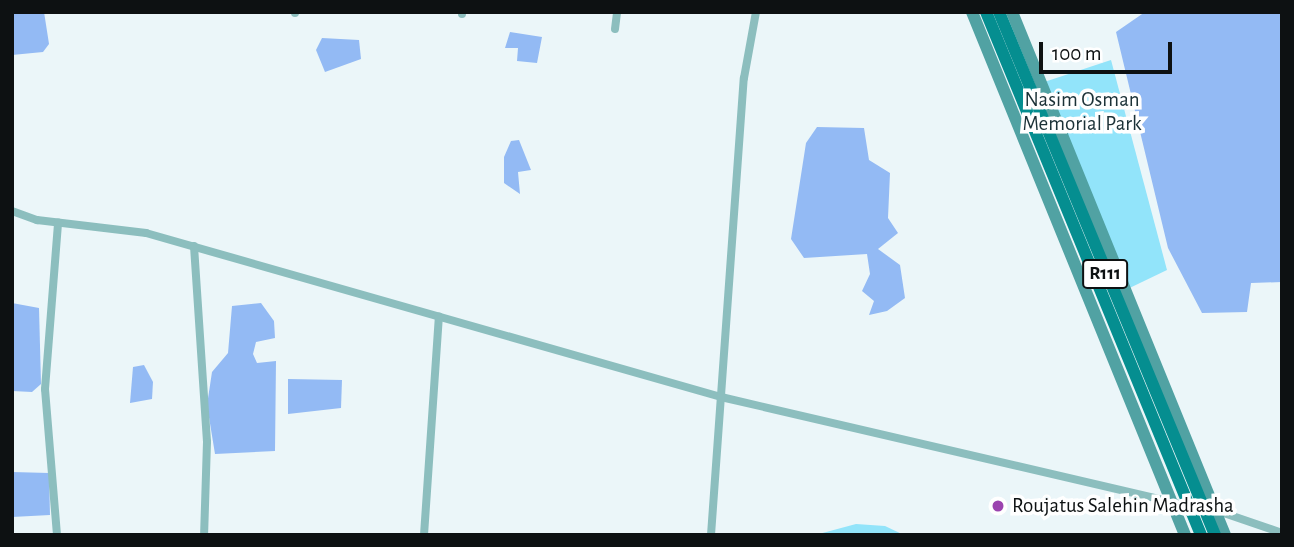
<!DOCTYPE html>
<html>
<head>
<meta charset="utf-8">
<style>
  body { margin:0 }
  #map { position:relative; width:1294px; height:547px; overflow:hidden; background:#ebf6f9; font-family:"Alegreya Sans",sans-serif }
  div>[style] { position:absolute }
  .green>* { inset:0; background:#92e4fa }
  .water>* { inset:0; background:#93baf4 }
  .street>* { height:8px; margin:-4px; padding:0 4px; transform-origin:4px; border-radius:4px; background:#8cbebe }
  .secondary>* { height:12px; margin:-6px; padding:0 6px; transform-origin:6px; border-radius:6px; background:#51a2a3 }
  .primary>* { height:12px; margin:-6px; padding:0 6px; transform-origin:6px; border-radius:6px; background:#058e90 }
  .dots>* { width:19px; height:19px; translate:-50% -50%; box-sizing:border-box; border:4px solid #fff; border-radius:50% }
  span { translate:-50% -50%; white-space:nowrap; text-align:center; line-height:1.15; -webkit-text-stroke:7px #fff; paint-order:stroke }
  .shield-label span { padding:2px 5px; background:#fff; border:2px solid; border-radius:5px; -webkit-text-stroke-width:0 }
  .shield-label { font-size:19px; color:#0d1112; font-weight:700 }
  .park-label { font-size:21px; color:#1b3137 }
  .poi-label { font-size:21px; color:#0d1112 }
  .left { translate:0 -50%; text-align:left }
  .frame { position:absolute; inset:0; border:14px solid #0d1112; pointer-events:none }
  .scale { position:absolute; left:1039px; top:42px; width:133px; height:32px; box-sizing:border-box; border:4px solid #0d1112; border-top:0; padding-left:9px; font-size:21px; line-height:24px; white-space:nowrap; color:#0d1112; -webkit-text-stroke:5px #fff; paint-order:stroke }
</style>
</head>
<body>
<div id="map">
  <div class="green">
    <i style="clip-path:polygon(1111px 60px,1167px 270px,1115px 295px,1029px 87px)"></i>
    <i style="clip-path:polygon(856px 524px,885px 526px,904px 535px,815px 535px)"></i>
  </div>
  <div class="water">
    <i style="clip-path:polygon(12px 12px,44px 12px,49px 44px,43px 52px,12px 55px)"></i>
    <i style="clip-path:polygon(1145px 12px,1282px 12px,1282px 282px,1251px 283px,1247px 312px,1202px 313px,1168px 248px,1116px 32px)"></i>
    <i style="clip-path:polygon(510px 32px,542px 37px,537px 63px,517px 61px,518px 48px,505px 48px)"></i>
    <i style="clip-path:polygon(322px 38px,359px 40px,361px 59px,325px 72px,316px 50px)"></i>
    <i style="clip-path:polygon(817px 127px,864px 128px,869px 160px,890px 173px,888px 218px,898px 233px,878px 249px,900px 265px,905px 298px,887px 311px,869px 315px,874px 301px,862px 291px,870px 274px,867px 254px,804px 258px,791px 239px,806px 143px)"></i>
    <i style="clip-path:polygon(519px 140px,531px 170px,518px 172px,520px 194px,504px 183px,504px 157px,511px 141px)"></i>
    <i style="clip-path:polygon(12px 303px,39px 308px,41px 384px,32px 392px,12px 391px)"></i>
    <i style="clip-path:polygon(261px 303px,274px 321px,275px 338px,256px 342px,253px 354px,257px 363px,276px 361px,275px 451px,215px 454px,207px 405px,212px 372px,228px 353px,232px 306px)"></i>
    <i style="clip-path:polygon(144px 365px,153px 382px,152px 399px,130px 403px,133px 367px)"></i>
    <i style="clip-path:polygon(288px 379px,342px 380px,341px 408px,288px 414px)"></i>
    <i style="clip-path:polygon(12px 472px,49px 473px,50px 515px,12px 517px)"></i>
  </div>
  <div class="street">
    <i style="left:462px;top:12px;width:2px;rotate:90deg"></i>
    <i style="left:295px;top:13px;width:1px;rotate:-90deg"></i>
    <i style="left:615px;top:29px;width:17px;rotate:-83deg"></i>
    <i style="left:12px;top:211px;width:27px;rotate:20deg"></i>
    <i style="left:37px;top:220px;width:110px;rotate:6.8deg"></i>
    <i style="left:146px;top:233px;width:598px;rotate:15.92deg"></i>
    <i style="left:721px;top:397px;width:467px;rotate:13.1deg"></i>
    <i style="left:194px;top:246px;width:196px;rotate:86.2deg"></i>
    <i style="left:207px;top:442px;width:93px;rotate:91.8deg"></i>
    <i style="left:1215px;top:510px;width:71px;rotate:18.9deg"></i>
    <i style="left:57px;top:535px;width:146px;rotate:-94.7deg"></i>
    <i style="left:45px;top:389px;width:167px;rotate:-85.5deg"></i>
    <i style="left:424px;top:535px;width:219px;rotate:-86.1deg"></i>
    <i style="left:711px;top:535px;width:458px;rotate:-85.9deg"></i>
    <i style="left:744px;top:78px;width:67px;rotate:-79.7deg"></i>
  </div>
  <div class="secondary">
    <i style="left:972px;top:12px;width:565px;rotate:67.84deg"></i>
    <i style="left:1012px;top:12px;width:565px;rotate:67.84deg"></i>
  </div>
  <div class="primary">
    <i style="left:986px;top:12px;width:565px;rotate:67.65deg"></i>
    <i style="left:999px;top:12px;width:566px;rotate:67.56deg"></i>
  </div>
  <div class="dots">
    <i style="left:998px;top:506px;background:#9b43af"></i>
  </div>
  <div class="shield-label">
    <span style="left:1105px;top:274px">R111</span>
  </div>
  <div class="park-label">
    <span style="left:1082px;top:112px">Nasim Osman<br>Memorial Park</span>
  </div>
  <div class="poi-label">
    <span class="left" style="left:1012px;top:506px">Roujatus Salehin Madrasha</span>
  </div>
  <div class="frame"></div>
  <div class="scale">100 m</div>
</div>
</body>
</html>
